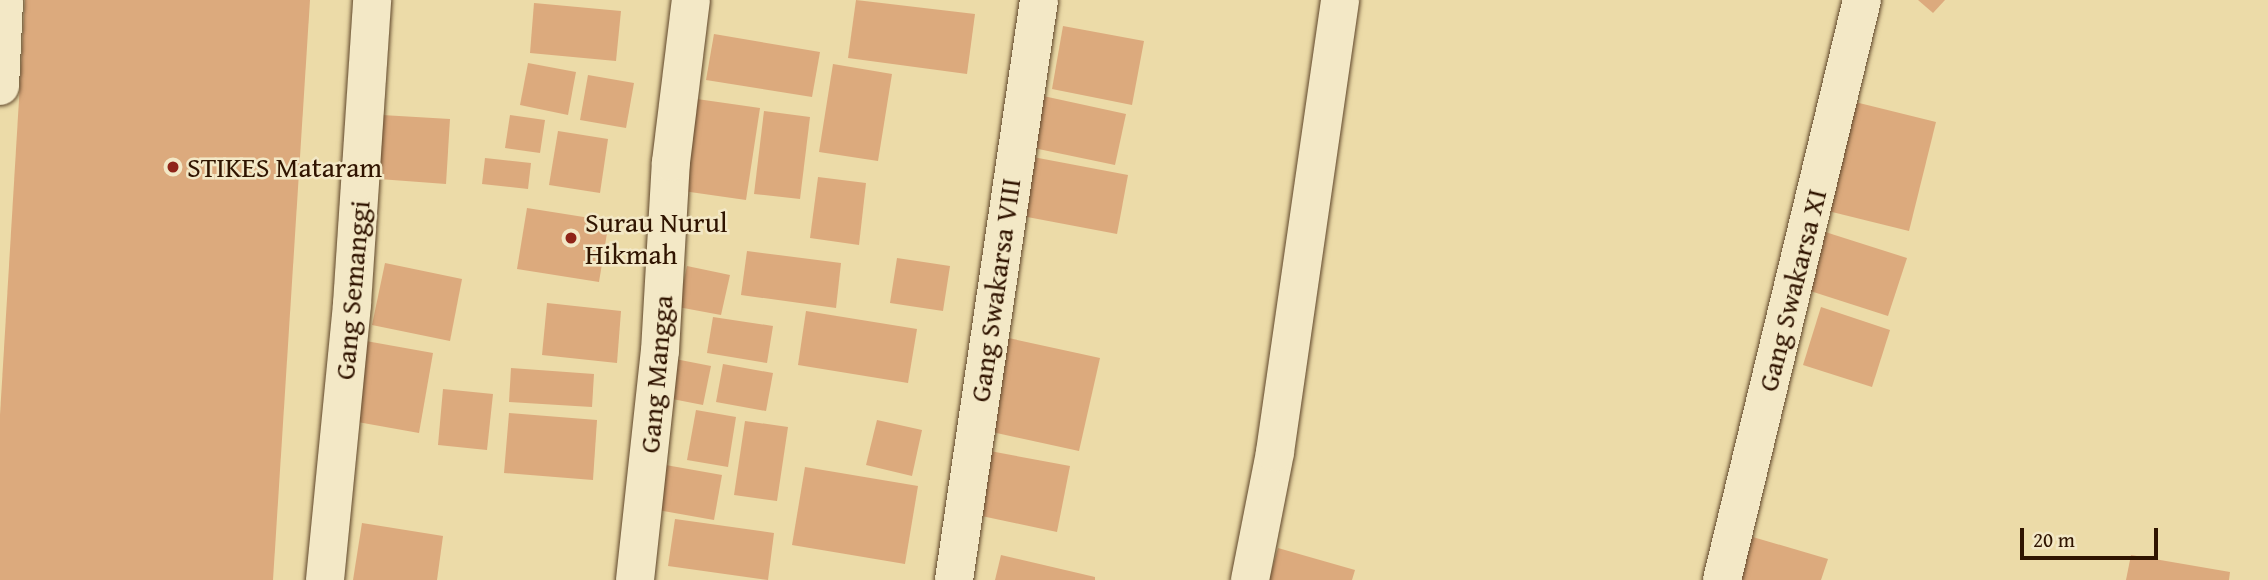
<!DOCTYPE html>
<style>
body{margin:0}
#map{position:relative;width:2268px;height:580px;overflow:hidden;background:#ecdba8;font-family:"Gentium Book Plus",serif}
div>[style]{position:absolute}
.building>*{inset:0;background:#dcaa7d}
.roads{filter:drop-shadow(0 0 2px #5f462a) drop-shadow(0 0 2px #5f462a)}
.minor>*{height:38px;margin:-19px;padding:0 19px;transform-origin:19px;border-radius:19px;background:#f3e8c6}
.dots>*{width:19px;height:19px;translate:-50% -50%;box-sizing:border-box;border:4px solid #f3e8c6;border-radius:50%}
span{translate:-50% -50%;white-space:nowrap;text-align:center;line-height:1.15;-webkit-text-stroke:5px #f3e8c6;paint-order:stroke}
.poi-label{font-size:28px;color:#301400}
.left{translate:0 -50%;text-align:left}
.street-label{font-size:28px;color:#301400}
.scale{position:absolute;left:2020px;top:528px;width:138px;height:32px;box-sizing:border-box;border:4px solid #301400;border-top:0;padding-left:9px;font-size:21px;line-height:24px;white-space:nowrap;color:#301400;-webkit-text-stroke:5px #f3e8c6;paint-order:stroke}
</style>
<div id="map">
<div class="building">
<div style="clip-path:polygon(25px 0,310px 0,273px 580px,0 580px,0 415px)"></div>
<div style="clip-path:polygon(856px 0,975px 14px,967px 74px,848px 58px)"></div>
<div style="clip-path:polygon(1918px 0,1945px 0,1933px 13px)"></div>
<div style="clip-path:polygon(534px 3px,621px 11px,616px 61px,530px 53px)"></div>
<div style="clip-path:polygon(1063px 26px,1144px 41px,1132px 105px,1052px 89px)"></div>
<div style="clip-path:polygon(714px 34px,820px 52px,812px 97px,706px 80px)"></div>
<div style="clip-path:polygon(528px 63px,576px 72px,568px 115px,520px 105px)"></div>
<div style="clip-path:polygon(833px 64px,892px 74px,878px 161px,819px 152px)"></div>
<div style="clip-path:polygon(588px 75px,634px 83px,626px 128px,580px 120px)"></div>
<div style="clip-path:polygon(1034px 94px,1126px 114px,1115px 165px,1024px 146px)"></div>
<div style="clip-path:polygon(690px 98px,760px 108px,746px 200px,676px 190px)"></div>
<div style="clip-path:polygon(1847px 100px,1936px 122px,1909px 231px,1820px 209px)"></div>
<div style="clip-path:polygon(764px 111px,810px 117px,800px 199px,754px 194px)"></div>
<div style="clip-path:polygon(382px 115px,450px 119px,446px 184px,379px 179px)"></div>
<div style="clip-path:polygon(510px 115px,545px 120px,540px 153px,505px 148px)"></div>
<div style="clip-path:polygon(558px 131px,608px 139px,600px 193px,549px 185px)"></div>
<div style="clip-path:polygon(1033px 157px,1128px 175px,1117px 234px,1022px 216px)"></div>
<div style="clip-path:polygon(485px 158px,531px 163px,528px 189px,482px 184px)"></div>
<div style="clip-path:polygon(818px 177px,866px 183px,859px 245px,810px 238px)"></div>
<div style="clip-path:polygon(527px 208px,609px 221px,599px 282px,517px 269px)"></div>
<div style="clip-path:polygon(1819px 230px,1907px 258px,1888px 316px,1801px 288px)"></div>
<div style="clip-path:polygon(747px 251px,841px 263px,836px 308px,741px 295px)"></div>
<div style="clip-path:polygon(897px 258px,950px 266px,943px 311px,890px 303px)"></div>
<div style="clip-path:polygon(385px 263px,462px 279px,450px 341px,372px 325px)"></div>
<div style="clip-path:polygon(687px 266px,730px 275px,721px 315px,678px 307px)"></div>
<div style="clip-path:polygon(547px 303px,621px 311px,617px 363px,542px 355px)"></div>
<div style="clip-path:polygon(1821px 307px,1890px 330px,1872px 387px,1803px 365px)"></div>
<div style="clip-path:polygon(806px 311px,917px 329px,908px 383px,798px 365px)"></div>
<div style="clip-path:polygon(713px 317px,773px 326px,767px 363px,707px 353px)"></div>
<div style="clip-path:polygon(1004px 337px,1100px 358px,1079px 451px,983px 430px)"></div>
<div style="clip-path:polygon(366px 341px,433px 353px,419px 433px,352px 421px)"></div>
<div style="clip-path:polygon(670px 358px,711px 366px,703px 405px,662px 397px)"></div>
<div style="clip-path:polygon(723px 364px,773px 373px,766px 411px,716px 402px)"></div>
<div style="clip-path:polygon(511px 368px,594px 374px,592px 407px,509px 402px)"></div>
<div style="clip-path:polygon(443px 389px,493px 394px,487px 450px,438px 445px)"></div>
<div style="clip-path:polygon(696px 410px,736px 417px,728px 467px,687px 460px)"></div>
<div style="clip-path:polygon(509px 413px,597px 420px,593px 480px,504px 473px)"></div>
<div style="clip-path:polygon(877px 420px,922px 430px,912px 476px,866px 465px)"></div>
<div style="clip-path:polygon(745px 421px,788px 427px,777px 501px,734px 495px)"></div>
<div style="clip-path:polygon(990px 451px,1070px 466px,1057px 532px,977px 515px)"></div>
<div style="clip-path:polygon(660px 464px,722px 475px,714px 520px,652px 509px)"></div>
<div style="clip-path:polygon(805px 467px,918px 486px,905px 564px,792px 545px)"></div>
<div style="clip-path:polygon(675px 519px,774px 533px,768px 580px,668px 566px)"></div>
<div style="clip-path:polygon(362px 523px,443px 536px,437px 580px,353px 580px)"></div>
<div style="clip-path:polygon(1746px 535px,1828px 559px,1821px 580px,1732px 580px)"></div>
<div style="clip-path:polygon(1278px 548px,1355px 570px,1352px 580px,1269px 580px)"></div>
<div style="clip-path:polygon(1001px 555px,1095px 577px,1095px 580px,995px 580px)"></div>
<div style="clip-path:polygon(2131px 555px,2230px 572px,2229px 580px,2126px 580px)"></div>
</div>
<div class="roads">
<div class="minor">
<div style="left:0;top:86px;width:86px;rotate:-87.3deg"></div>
<div style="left:325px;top:580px;width:277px;rotate:-84.4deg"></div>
<div style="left:352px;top:304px;width:305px;rotate:-86.2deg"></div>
<div style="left:635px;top:580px;width:230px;rotate:-83.8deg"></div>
<div style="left:660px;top:351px;width:189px;rotate:-86.7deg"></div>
<div style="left:671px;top:162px;width:163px;rotate:-83deg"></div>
<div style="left:954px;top:580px;width:586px;rotate:-81.66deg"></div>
<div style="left:1250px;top:580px;width:130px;rotate:-78.9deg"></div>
<div style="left:1275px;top:452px;width:457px;rotate:-81.8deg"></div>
<div style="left:1722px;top:580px;width:597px;rotate:-76.43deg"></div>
</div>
</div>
<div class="dots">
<div style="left:173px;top:167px;background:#8f2418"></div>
<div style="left:571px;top:238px;background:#8f2418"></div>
</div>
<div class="poi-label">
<span class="left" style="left:187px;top:167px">STIKES Mataram</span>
<span class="left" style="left:585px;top:238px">Surau Nurul<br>Hikmah</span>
</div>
<div class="street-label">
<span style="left:352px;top:290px;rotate:-85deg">Gang Semanggi</span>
<span style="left:995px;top:290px;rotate:-82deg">Gang Swakarsa VIII</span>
<span style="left:1792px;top:290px;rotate:-76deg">Gang Swakarsa XI</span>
<span style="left:656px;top:374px;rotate:-85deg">Gang Mangga</span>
</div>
<div class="scale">20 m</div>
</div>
